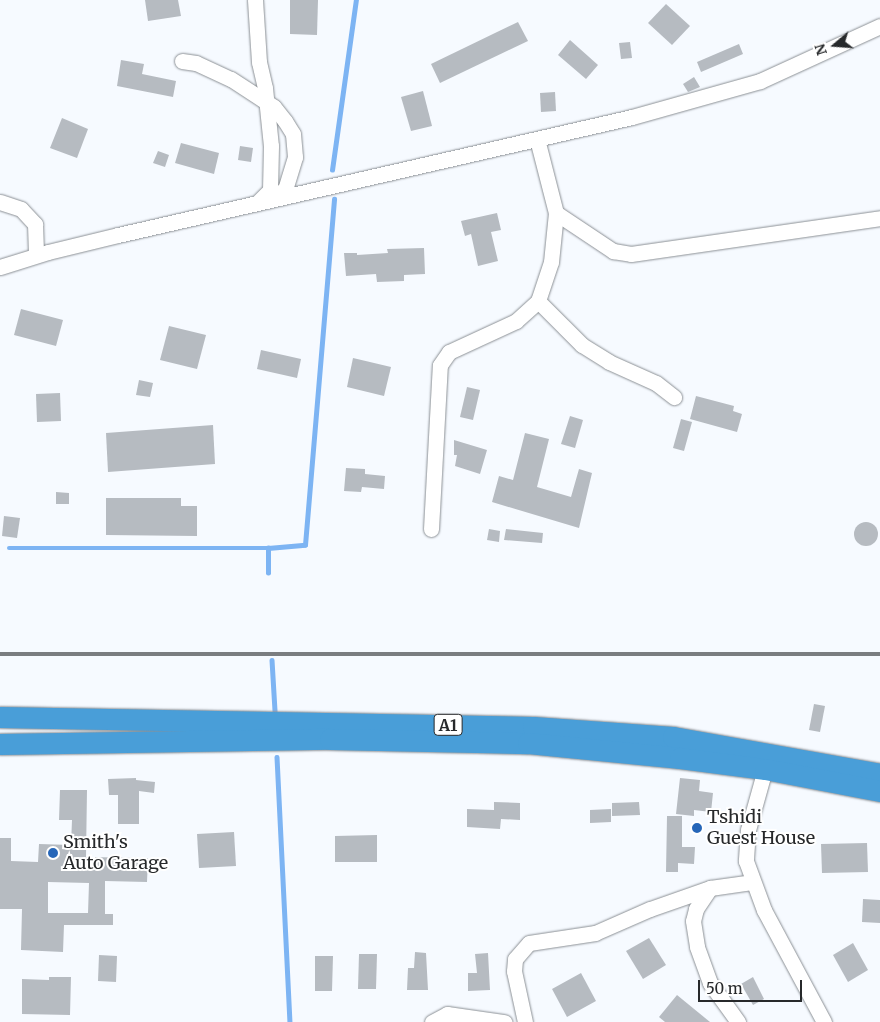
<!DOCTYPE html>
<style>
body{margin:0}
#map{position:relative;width:880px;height:1022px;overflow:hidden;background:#f6faff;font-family:Merriweather,serif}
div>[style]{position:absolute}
.stream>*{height:4.5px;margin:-2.25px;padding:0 2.25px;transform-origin:2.25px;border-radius:2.25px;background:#7db4f3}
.building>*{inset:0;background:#b6bbc1}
.round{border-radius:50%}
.roads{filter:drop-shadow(0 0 1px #8b9095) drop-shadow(0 0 1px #8b9095)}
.minor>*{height:15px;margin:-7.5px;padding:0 7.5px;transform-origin:7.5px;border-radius:7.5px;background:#fff}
.highway>*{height:21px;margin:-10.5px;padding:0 10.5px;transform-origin:10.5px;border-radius:10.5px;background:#499ed8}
.rail>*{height:4px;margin:-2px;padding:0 2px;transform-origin:2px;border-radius:2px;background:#7a7d80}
.dots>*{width:14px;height:14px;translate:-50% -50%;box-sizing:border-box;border:2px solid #fff;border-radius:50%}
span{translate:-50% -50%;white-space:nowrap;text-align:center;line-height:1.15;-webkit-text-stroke:4px #fff;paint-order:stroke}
.shield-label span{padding:1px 4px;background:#fff;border:1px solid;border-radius:4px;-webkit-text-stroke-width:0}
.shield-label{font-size:16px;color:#27292b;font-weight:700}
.poi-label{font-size:18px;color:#27292b}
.left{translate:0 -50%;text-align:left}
.north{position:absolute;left:810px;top:20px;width:50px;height:50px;-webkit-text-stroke:4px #fff;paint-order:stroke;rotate:252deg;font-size:14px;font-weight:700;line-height:20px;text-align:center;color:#27292b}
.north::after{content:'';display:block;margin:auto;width:18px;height:22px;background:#27292b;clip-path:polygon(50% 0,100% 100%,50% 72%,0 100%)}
.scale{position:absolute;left:698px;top:980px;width:104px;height:22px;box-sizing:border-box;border:2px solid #27292b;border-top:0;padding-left:6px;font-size:15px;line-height:18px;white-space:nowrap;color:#27292b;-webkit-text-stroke:4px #fff;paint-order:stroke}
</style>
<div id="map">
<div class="stream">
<div style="left:332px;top:170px;width:172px;rotate:-82deg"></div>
<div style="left:9px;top:548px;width:259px"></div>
<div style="left:268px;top:548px;width:37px;rotate:-5deg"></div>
<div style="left:305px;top:545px;width:347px;rotate:-85.2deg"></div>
<div style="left:268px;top:573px;width:25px;rotate:-90deg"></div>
<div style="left:272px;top:660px;width:51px;rotate:86.6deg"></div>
<div style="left:277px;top:757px;width:265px;rotate:87.2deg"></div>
</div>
<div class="building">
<div style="clip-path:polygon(145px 0,178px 0,181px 16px,148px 21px)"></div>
<div style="clip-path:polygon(290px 0,318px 0,317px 35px,290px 34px)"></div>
<div style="clip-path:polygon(666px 4px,690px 26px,672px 45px,648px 23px)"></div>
<div style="clip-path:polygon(518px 22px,528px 41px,440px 83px,431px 64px)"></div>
<div style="clip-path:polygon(570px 40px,598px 65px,586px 79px,558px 55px)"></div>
<div style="clip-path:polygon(630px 42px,632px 58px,621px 59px,619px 43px)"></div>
<div style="clip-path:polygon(739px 44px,743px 54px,701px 72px,697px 62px)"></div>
<div style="clip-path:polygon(121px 60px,144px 64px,142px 74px,176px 81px,173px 97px,117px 86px)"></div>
<div style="clip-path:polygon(694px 77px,700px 87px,688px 92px,683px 84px)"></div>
<div style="clip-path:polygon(423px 91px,432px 126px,411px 131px,401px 97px)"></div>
<div style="clip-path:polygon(555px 92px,556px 111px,541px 112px,540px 93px)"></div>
<div style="clip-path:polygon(62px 118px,88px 129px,77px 158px,50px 148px)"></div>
<div style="clip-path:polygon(181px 143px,219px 153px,214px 174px,175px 163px)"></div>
<div style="clip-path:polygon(240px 146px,253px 148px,251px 162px,238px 160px)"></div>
<div style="clip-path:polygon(158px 151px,169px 155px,165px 167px,153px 163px)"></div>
<div style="clip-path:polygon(497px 213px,501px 230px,491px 232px,498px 261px,478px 266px,471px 234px,465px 236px,461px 221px)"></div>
<div style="clip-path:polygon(424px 248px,425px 274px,404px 275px,404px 281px,377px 282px,376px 274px,346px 276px,344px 253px,357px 253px,357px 255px,388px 253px,387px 249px)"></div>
<div style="clip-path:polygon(21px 309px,63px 320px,56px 346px,14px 335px)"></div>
<div style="clip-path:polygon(169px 326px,206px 335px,197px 369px,160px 360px)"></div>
<div style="clip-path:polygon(261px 350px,301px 359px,297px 378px,257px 369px)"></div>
<div style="clip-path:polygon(353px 358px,391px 367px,384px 396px,347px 387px)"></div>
<div style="clip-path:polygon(139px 380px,153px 383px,150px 397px,136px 395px)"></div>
<div style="clip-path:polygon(467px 387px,480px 390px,473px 420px,460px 417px)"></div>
<div style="clip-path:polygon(60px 393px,61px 421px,37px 422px,36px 394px)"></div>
<div style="clip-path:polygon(696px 396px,734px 406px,733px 411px,742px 414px,737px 432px,690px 419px)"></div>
<div style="clip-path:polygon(570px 416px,583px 420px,575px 448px,561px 444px)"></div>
<div style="clip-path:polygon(681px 419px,692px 422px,684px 451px,673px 448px)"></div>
<div style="clip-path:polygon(213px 425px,215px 464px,108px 472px,106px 433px)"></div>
<div style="clip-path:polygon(525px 433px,549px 439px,537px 487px,571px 497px,579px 469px,592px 473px,579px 528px,492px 502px,499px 476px,513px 480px)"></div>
<div style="clip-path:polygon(454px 440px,487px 450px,480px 474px,455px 466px,457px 455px,454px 455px)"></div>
<div style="clip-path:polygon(346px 468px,365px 469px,365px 474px,385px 476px,384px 489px,362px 487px,361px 492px,344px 491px)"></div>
<div style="clip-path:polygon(56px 492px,69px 493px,69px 504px,56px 504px)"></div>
<div style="clip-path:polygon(106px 498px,181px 498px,181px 506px,197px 506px,197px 536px,106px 535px)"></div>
<div style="clip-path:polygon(4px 516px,20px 518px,17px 538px,2px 536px)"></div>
<div class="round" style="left:854px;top:522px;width:24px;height:24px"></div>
<div style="clip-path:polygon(489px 529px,500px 531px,499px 542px,487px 540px)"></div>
<div style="clip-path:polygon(506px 529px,543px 533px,542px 543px,504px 540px)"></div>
<div style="clip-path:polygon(814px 704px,825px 706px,820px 732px,809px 730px)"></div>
<div style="clip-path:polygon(136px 778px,136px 780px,155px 782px,154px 793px,139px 791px,139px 824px,118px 824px,118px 795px,109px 795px,108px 779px)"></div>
<div style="clip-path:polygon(680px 778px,700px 780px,699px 791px,713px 793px,711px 812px,694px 810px,694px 816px,676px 814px)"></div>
<div style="clip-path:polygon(evenodd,60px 790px,87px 790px,86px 857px,148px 858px,147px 882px,105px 881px,105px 914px,113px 914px,113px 925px,64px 925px,63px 952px,21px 950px,22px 909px,0 909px,0 838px,11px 838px,11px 861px,38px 862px,39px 844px,71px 845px,72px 820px,59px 820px,60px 790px,48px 882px,89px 883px,88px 913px,48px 913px,48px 882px)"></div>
<div style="clip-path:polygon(494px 802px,520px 803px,520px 820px,501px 819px,500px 829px,467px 827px,467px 809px,494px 810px)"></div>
<div style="clip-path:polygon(639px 802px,640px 815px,612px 816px,612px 803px)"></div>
<div style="clip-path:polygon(611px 809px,611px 822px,590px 823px,590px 810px)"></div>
<div style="clip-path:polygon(667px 816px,682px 816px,682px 847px,695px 847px,694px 864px,678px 863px,678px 872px,666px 872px)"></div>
<div style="clip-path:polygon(234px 832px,236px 866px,199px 868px,197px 834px)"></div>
<div style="clip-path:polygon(377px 835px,377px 862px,335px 862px,335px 836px)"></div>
<div style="clip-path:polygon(867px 843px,868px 872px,822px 873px,821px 844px)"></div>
<div style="clip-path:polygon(863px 899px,880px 900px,880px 923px,862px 922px)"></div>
<div style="clip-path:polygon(649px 938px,666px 965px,643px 979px,626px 951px)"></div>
<div style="clip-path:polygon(853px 943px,868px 970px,848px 982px,833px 955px)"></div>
<div style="clip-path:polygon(415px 952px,426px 953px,428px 990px,407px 990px,408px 968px,414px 968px)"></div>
<div style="clip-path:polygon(488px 953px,490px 990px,468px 991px,468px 973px,477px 973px,475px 954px)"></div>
<div style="clip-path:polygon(359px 954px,377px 954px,376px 989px,358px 989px)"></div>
<div style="clip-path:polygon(99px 955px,117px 956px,116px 982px,98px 981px)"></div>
<div style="clip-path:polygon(315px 956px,333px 956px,332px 991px,315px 991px)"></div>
<div style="clip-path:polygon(581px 973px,596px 1001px,567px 1017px,552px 989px)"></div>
<div style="clip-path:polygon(49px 977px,71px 977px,70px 1015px,22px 1014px,22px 979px,49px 980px)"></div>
<div style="clip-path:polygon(753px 977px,764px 999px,753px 1005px,741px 984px)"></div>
<div style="clip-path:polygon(677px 995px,710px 1022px,665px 1022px,659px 1017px)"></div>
</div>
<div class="roads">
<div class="minor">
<div style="left:255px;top:0;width:62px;rotate:86.3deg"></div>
<div style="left:259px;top:62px;width:27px;rotate:77deg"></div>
<div style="left:265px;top:88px;width:58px;rotate:84.1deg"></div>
<div style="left:271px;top:146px;width:44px;rotate:91.3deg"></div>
<div style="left:270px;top:190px;width:17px;rotate:135deg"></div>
<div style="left:182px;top:61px;width:14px;rotate:8deg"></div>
<div style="left:196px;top:63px;width:38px;rotate:25deg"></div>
<div style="left:231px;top:79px;width:51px;rotate:33.1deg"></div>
<div style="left:274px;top:107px;width:18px;rotate:52deg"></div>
<div style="left:285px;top:121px;width:15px;rotate:58deg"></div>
<div style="left:293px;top:134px;width:23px;rotate:85deg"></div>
<div style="left:295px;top:157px;width:34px;rotate:107deg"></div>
<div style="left:285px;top:189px;width:15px;rotate:143deg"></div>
<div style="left:0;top:202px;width:22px;rotate:18deg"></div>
<div style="left:21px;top:209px;width:21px;rotate:47deg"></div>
<div style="left:35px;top:224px;width:31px;rotate:88deg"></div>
<div style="left:556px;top:213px;width:69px;rotate:33.7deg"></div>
<div style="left:613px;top:251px;width:18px;rotate:9deg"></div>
<div style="left:631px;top:254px;width:252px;rotate:-8.2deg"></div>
<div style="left:0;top:267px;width:50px;rotate:-17.4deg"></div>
<div style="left:48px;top:252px;width:72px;rotate:-13.7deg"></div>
<div style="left:118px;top:235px;width:527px;rotate:-12.93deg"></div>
<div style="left:632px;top:117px;width:133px;rotate:-15.7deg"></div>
<div style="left:760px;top:81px;width:132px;rotate:-24.6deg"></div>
<div style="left:538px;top:301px;width:62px;rotate:45deg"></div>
<div style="left:582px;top:345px;width:32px;rotate:32deg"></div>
<div style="left:609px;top:362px;width:51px;rotate:24.1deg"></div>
<div style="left:656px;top:383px;width:23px;rotate:38deg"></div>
<div style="left:431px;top:529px;width:164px;rotate:-86.9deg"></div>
<div style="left:440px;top:365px;width:16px;rotate:-55deg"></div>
<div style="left:449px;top:352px;width:74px;rotate:-24.8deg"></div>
<div style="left:516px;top:321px;width:30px;rotate:-42deg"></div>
<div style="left:538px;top:301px;width:41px;rotate:-71.6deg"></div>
<div style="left:551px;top:262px;width:49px;rotate:-84.2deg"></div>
<div style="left:556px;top:213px;width:76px;rotate:-104.4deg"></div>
<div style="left:765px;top:769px;width:63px;rotate:105.6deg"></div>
<div style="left:748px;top:830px;width:31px;rotate:94deg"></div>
<div style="left:746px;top:861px;width:52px;rotate:69.8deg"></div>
<div style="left:764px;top:910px;width:127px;rotate:61.8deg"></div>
<div style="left:710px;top:888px;width:25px;rotate:124deg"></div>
<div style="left:696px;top:909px;width:12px;rotate:104deg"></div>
<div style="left:693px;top:921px;width:26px;rotate:81deg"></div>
<div style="left:697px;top:947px;width:38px;rotate:70deg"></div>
<div style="left:710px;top:983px;width:48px;rotate:54.3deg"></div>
<div style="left:432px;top:1022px;width:17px;rotate:-28deg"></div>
<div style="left:447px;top:1014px;width:58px;rotate:8deg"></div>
<div style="left:525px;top:1022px;width:52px;rotate:-102.2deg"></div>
<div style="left:514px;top:971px;width:12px;rotate:-85deg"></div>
<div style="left:515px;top:959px;width:21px;rotate:-49deg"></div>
<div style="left:529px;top:943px;width:67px;rotate:-8.6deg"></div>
<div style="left:595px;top:933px;width:60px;rotate:-23.6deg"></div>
<div style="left:650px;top:909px;width:64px;rotate:-19.3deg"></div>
<div style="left:710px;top:888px;width:42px;rotate:-8.1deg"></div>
</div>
<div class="highway">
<div style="left:0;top:717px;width:533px;rotate:1.07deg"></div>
<div style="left:533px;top:727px;width:140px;rotate:4.1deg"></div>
<div style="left:673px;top:737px;width:210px;rotate:10.1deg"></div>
<div style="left:0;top:744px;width:330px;rotate:-0.9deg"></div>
<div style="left:330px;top:739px;width:198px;rotate:1.2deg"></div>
<div style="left:528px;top:743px;width:153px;rotate:5.6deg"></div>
<div style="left:680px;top:758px;width:86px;rotate:7.4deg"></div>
<div style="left:765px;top:769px;width:117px;rotate:10.8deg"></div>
</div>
</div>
<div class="rail">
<div style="left:0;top:654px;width:880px"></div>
</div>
<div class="dots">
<div style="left:697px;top:828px;background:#2666b8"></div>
<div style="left:53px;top:853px;background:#2666b8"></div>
</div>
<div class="shield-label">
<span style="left:448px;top:725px">A1</span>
</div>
<div class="poi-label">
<span class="left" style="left:707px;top:828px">Tshidi<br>Guest House</span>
<span class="left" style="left:63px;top:853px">Smith's<br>Auto Garage</span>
</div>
<div class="north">N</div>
<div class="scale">50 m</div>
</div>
